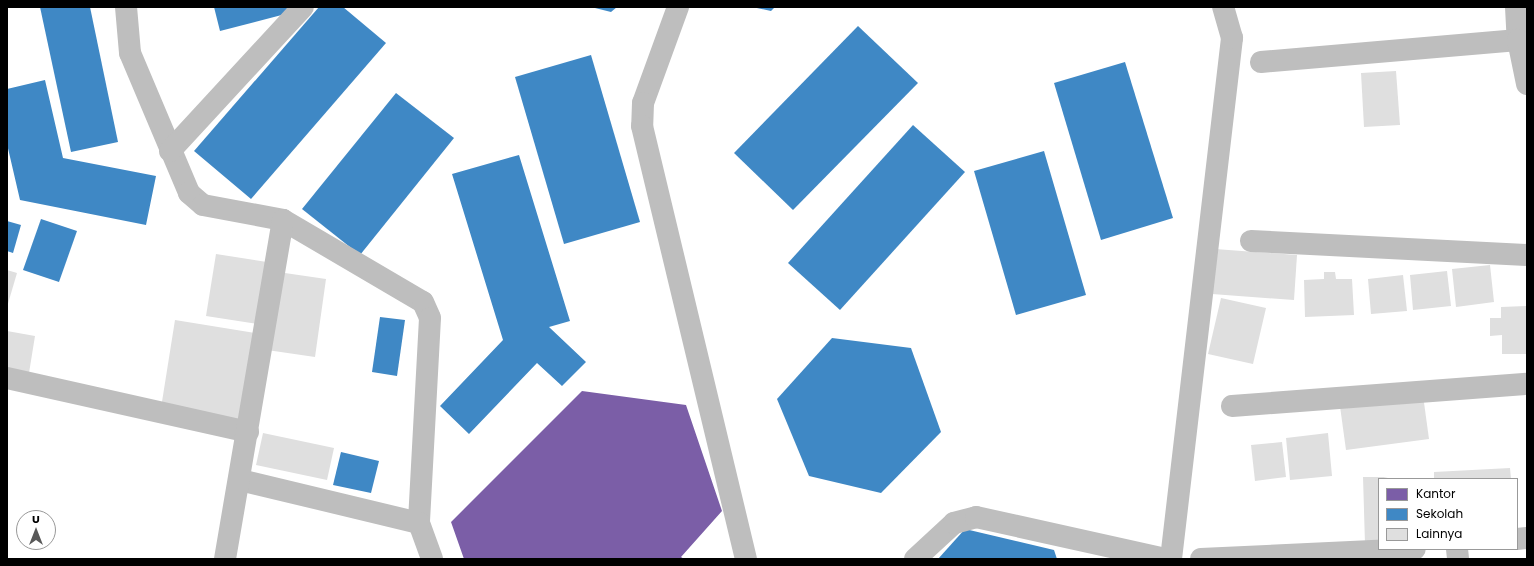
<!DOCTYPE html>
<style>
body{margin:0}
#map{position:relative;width:1534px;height:566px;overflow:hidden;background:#fff;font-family:Poppins,sans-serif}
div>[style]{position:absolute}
.offices>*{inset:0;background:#7b5ea7}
.schools>*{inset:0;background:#3f88c5}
.building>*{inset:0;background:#dfdfdf}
.minor>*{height:22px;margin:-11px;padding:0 11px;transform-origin:11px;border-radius:11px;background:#bebebe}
span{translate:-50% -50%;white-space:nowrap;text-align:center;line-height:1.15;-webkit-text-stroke:4px #fff;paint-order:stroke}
.frame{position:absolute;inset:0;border:8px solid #000;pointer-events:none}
.legend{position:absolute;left:1378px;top:478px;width:140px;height:72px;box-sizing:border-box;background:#fff;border:1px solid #999;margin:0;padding:5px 7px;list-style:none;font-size:12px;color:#000}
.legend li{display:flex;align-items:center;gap:8px;height:20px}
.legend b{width:20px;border:1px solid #999}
.north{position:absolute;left:16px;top:510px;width:40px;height:40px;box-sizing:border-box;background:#fff;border:1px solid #999;border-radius:50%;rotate:0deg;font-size:11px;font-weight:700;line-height:16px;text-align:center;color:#000}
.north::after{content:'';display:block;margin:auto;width:14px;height:18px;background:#595959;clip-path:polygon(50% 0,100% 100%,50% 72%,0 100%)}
</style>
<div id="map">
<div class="offices">
<div style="clip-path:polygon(582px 391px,686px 405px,722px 511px,681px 557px,684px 559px,464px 559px,451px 522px)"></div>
</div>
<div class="schools">
<div style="clip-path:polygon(40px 7px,90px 7px,118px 142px,71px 152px)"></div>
<div style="clip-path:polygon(214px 7px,291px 7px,293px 12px,220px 31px)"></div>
<div style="clip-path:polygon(319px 7px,343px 7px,386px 43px,251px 199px,194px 151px)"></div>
<div style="clip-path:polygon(591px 7px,617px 7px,611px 12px)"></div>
<div style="clip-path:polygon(752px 7px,775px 7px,771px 11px)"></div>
<div style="clip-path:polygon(858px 26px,918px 83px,793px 210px,734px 153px)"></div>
<div style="clip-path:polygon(591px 55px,640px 222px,564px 244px,515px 77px)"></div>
<div style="clip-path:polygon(1125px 62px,1173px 218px,1101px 240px,1054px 83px)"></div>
<div style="clip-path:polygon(45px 80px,63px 158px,156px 176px,146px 225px,20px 200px,7px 144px,7px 89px)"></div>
<div style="clip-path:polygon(396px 93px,454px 138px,360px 255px,302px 209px)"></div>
<div style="clip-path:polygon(913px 125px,965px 172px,840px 310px,788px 263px)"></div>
<div style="clip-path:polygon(1044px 151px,1086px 295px,1016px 315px,974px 171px)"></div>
<div style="clip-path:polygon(519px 155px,570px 321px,549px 327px,586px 362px,562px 386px,537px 363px,469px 434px,440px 406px,503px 340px,452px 174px)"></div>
<div style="clip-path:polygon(41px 219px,77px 231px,59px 282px,23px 270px)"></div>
<div style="clip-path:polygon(7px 221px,21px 225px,13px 253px,7px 251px)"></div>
<div style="clip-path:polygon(380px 317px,405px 320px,397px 376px,372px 372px)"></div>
<div style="clip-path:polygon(832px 338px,911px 348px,941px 432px,881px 493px,809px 476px,777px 399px)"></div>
<div style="clip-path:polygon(341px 452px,379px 461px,371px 493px,333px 485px)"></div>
<div style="clip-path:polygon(965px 529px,1054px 550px,1057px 559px,938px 559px)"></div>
</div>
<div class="building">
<div style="clip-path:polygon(1396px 71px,1400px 125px,1364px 127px,1361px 73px)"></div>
<div style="clip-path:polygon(1215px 249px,1297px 255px,1294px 300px,1212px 294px)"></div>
<div style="clip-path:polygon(216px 254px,267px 262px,257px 324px,206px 316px)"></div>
<div style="clip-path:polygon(1490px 265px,1494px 302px,1456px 307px,1452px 269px)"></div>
<div style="clip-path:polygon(7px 270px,17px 273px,7px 307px)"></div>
<div style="clip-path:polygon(1447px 271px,1451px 306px,1413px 310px,1410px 275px)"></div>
<div style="clip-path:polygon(278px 272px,326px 279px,315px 357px,267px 350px)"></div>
<div style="clip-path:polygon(1324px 272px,1335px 272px,1336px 279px,1352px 279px,1354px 315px,1305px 317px,1304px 280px,1324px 279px)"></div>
<div style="clip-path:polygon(1403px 275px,1407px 311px,1371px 314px,1368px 279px)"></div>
<div style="clip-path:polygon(1221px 298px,1266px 308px,1253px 364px,1208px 354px)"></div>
<div style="clip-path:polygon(1527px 306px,1527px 354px,1502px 354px,1502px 335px,1490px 336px,1490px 318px,1501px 318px,1501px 307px)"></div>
<div style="clip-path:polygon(175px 320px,255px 333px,241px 421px,161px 408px)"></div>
<div style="clip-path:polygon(7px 331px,35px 336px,29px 373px,7px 370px)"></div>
<div style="clip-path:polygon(1422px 388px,1429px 439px,1346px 450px,1339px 399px)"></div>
<div style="clip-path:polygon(263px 433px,334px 448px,327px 480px,256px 465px)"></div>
<div style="clip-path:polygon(1328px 433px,1332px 476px,1290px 480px,1286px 438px)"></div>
<div style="clip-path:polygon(1282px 442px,1286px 477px,1255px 481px,1251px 445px)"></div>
<div style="clip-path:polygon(1510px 468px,1511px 479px,1434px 479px,1434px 472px)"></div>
<div style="clip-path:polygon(1363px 477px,1388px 477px,1379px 479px,1379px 544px,1365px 544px)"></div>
</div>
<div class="minor">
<div style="left:126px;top:7px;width:46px;rotate:85deg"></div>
<div style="left:130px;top:53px;width:152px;rotate:67.1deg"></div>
<div style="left:189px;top:193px;width:18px;rotate:41deg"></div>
<div style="left:203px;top:205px;width:81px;rotate:10.6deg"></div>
<div style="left:283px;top:220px;width:162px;rotate:30.4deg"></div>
<div style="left:423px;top:302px;width:17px;rotate:66deg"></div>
<div style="left:430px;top:318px;width:205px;rotate:93.1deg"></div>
<div style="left:419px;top:523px;width:38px;rotate:70deg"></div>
<div style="left:678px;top:7px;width:102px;rotate:110deg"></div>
<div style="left:643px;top:103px;width:23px;rotate:92deg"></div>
<div style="left:642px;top:126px;width:445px;rotate:76.5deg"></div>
<div style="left:1516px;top:7px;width:33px;rotate:87deg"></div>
<div style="left:1518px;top:40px;width:9px;rotate:-13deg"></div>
<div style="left:1261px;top:62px;width:258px;rotate:-4.9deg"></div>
<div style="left:1518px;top:40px;width:45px;rotate:78.4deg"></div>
<div style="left:170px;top:151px;width:196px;rotate:-47.3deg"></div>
<div style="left:1251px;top:241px;width:276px;rotate:2.9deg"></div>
<div style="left:7px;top:378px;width:247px;rotate:12.6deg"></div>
<div style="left:1232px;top:406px;width:296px;rotate:-4.3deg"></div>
<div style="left:240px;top:480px;width:184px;rotate:13.5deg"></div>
<div style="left:1517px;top:539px;width:10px;rotate:-6deg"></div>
<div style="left:1457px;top:549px;width:10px;rotate:84deg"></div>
<div style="left:225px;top:559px;width:344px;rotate:-80.3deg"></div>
<div style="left:915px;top:559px;width:53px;rotate:-42.7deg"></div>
<div style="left:954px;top:523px;width:23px;rotate:-15deg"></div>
<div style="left:976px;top:517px;width:194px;rotate:12.5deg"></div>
<div style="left:1171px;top:559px;width:525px;rotate:-83.32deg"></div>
<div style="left:1232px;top:38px;width:32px;rotate:-106deg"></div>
<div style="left:1201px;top:559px;width:214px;rotate:-2.7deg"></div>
</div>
<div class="frame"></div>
<ul class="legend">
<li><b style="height:11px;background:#7b5ea7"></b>Kantor</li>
<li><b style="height:11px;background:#3f88c5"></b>Sekolah</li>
<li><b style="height:11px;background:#dfdfdf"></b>Lainnya</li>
</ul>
<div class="north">U</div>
</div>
